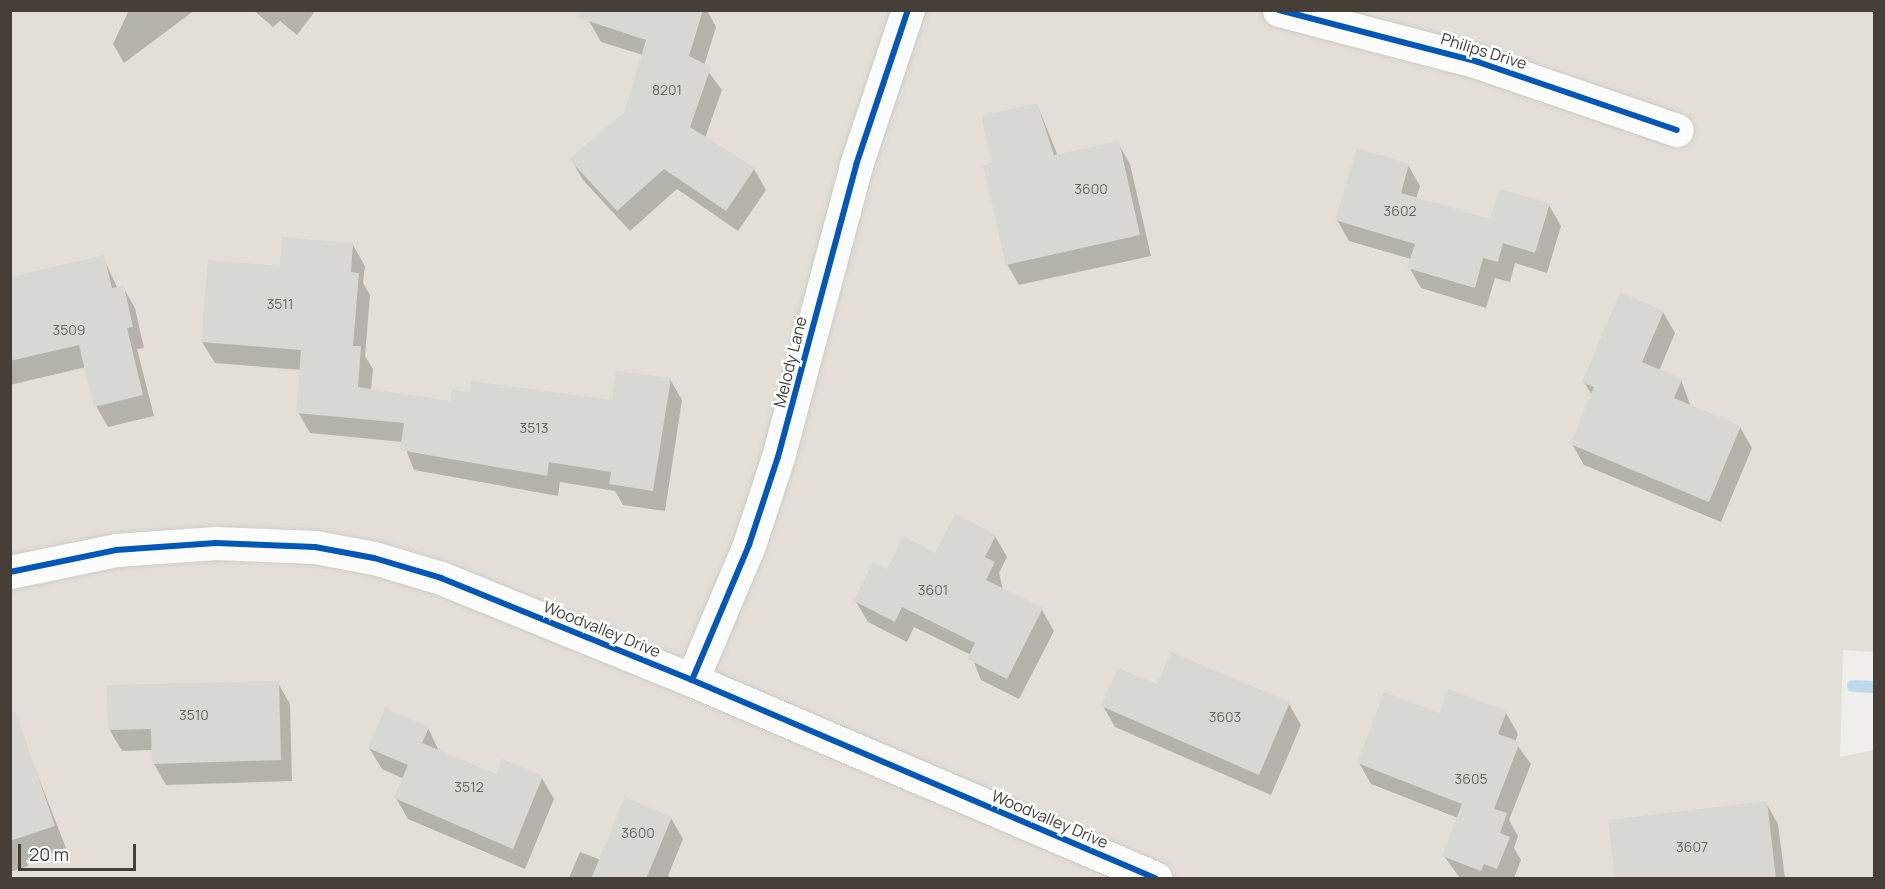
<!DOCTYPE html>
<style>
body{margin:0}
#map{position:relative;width:1885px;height:889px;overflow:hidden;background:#efeeea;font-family:Manrope,sans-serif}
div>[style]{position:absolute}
.residential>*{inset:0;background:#e3dfd8}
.shadow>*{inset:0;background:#0003}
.stream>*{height:12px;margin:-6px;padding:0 6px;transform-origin:6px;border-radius:6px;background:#bddaea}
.building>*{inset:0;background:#d9d7d3}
.roads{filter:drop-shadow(0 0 2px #cdccc8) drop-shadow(0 0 2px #cdccc8)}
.street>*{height:33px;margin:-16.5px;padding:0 16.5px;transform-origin:16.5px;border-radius:16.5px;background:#fdfcfc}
.cycleway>*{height:6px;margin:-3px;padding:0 3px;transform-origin:3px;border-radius:3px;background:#0057b8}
span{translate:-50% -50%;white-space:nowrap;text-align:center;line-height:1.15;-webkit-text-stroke:5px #fff;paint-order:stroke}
.number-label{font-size:14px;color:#6b665f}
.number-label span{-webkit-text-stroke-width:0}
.street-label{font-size:16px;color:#453f37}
.frame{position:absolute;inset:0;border:12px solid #453f37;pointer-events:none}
.scale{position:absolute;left:18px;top:844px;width:118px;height:27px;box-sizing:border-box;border:3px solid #453f37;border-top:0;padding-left:8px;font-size:18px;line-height:21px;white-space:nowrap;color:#453f37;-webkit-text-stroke:4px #fff;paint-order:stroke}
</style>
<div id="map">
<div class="residential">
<div style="clip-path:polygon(10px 11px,1874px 11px,1874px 652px,1843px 650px,1840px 757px,1874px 750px,1874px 878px,11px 878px)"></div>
</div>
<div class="shadow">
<div style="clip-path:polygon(129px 10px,195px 10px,124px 63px,113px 44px)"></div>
<div style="clip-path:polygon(253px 10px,316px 10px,297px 35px,280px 21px,273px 27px)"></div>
<div style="clip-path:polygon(592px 10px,707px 10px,716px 27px,704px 66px,722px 90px,705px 138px,754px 169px,766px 190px,738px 231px,677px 189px,630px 231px,583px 180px,571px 159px,625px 114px,643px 55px,601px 42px,589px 21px)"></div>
<div style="clip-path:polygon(1037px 104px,1058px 156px,1118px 143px,1130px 164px,1151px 256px,1019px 285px,1007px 264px,994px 164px)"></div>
<div style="clip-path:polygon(1408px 165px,1420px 186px,1416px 199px,1491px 221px,1549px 205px,1561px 226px,1547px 273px,1515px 263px,1510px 282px,1495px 278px,1486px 308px,1421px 288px,1409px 267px,1411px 259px,1349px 241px,1337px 220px)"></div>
<div style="clip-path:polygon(353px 245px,365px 266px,363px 283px,370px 295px,365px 356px,373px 369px,371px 390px,452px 402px,613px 402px,670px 379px,682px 400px,665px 511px,623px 505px,615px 491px,560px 482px,558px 496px,414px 470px,403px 442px,310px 433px,298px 412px,301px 370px,215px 363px,202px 342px,281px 268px)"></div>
<div style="clip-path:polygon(103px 257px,118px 289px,123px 287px,135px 308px,144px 348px,137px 349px,154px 416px,108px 427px,96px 406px,86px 367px,10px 385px,10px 278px)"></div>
<div style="clip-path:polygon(1663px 312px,1675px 333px,1659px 371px,1681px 380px,1691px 407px,1740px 427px,1752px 448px,1721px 522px,1584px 465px,1572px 444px,1592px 395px,1584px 382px)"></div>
<div style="clip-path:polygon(995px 536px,1007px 557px,999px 573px,1003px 590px,1042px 610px,1054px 631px,1019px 699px,981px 680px,971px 655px,914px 627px,907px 642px,868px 622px,855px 600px,887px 571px)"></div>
<div style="clip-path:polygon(278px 683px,290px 704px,292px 781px,166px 785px,154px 764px,153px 750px,122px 751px,109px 729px)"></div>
<div style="clip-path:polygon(1158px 686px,1289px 704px,1301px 725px,1271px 795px,1115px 727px,1103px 706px)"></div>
<div style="clip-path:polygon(1506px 713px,1518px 734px,1515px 742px,1531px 764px,1509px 820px,1518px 836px,1514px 848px,1521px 860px,1514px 878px,1460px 878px,1444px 856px,1458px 818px,1371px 784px,1359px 763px,1440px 715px)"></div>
<div style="clip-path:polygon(428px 728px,439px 751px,497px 776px,542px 778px,554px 799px,525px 869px,408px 819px,396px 798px,404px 779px,382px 769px,369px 748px)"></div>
<div style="clip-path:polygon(22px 735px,66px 848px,26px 860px,28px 866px,10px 872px,10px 739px)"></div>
<div style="clip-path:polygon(1766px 803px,1778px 824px,1785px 878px,1616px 878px)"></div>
<div style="clip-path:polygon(671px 818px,683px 839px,668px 876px,673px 878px,569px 878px,580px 852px,601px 860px)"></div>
</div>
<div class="stream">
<div style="left:1853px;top:686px;width:21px;rotate:3deg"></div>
</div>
<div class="building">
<div style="clip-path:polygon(578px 10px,703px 10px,689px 56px,711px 67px,690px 127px,755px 168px,726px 211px,664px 169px,617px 211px,569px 159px,624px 113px,646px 40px,576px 17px)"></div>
<div style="clip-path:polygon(1037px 103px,1054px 155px,1119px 141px,1140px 235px,1006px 265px,983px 165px,992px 163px,982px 122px,984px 115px)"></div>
<div style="clip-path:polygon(1357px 148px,1409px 164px,1401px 193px,1490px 219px,1499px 189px,1550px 203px,1535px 253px,1503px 243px,1498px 262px,1483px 258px,1475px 288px,1407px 268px,1415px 244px,1335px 220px)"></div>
<div style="clip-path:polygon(282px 237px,353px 243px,351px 272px,359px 273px,353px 346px,361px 346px,358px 387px,451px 401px,452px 389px,470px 392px,471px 381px,612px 400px,616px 371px,671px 378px,653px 491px,609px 484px,611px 472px,549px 462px,547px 476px,400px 450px,404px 423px,296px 413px,301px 350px,201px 342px,208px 260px,280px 266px)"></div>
<div style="clip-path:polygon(104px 255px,112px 288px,124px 286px,133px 327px,127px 328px,143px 395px,94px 407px,79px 345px,10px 361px,10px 277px)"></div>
<div style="clip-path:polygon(1620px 292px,1664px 311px,1642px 362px,1682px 379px,1674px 398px,1741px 426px,1709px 502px,1570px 444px,1594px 387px,1582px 382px)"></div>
<div style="clip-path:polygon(955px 514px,996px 535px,985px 557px,995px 562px,986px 580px,1043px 608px,1007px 679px,967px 659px,975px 643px,902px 607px,895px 622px,854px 601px,873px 562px,887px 569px,903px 536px,935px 553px)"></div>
<div style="clip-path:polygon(1171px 652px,1290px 702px,1259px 775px,1101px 706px,1118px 668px,1157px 684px)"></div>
<div style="clip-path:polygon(279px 681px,281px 760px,152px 764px,151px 729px,108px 730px,107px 685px)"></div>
<div style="clip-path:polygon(1448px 689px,1507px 711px,1498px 734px,1520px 742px,1494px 809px,1507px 813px,1500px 833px,1510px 837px,1497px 869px,1484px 864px,1481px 871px,1442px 856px,1462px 804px,1357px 763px,1384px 692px,1439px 713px)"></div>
<div style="clip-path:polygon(385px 708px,429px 727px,422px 743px,496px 774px,502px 759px,543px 776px,513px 849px,394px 798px,408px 765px,368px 748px)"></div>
<div style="clip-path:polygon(16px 712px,55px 826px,10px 841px,10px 713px)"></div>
<div style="clip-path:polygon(625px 797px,672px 817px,646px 879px,591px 879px)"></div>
<div style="clip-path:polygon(1767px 801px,1776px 879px,1615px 879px,1608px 820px)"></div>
</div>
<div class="roads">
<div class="street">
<div style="left:1279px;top:10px;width:206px;rotate:14.6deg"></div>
<div style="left:1478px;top:62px;width:210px;rotate:18.9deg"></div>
<div style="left:10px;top:572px;width:108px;rotate:-11.7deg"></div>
<div style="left:116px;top:550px;width:100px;rotate:-4deg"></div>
<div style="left:216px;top:543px;width:99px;rotate:2.3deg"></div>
<div style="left:315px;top:547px;width:60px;rotate:10.6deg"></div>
<div style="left:374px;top:558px;width:70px;rotate:16.6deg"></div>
<div style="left:441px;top:578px;width:271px;rotate:22.1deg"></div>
<div style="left:692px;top:680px;width:504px;rotate:23.15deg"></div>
<div style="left:692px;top:680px;width:147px;rotate:-67.1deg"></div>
<div style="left:749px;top:545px;width:93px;rotate:-71.8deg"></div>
<div style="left:778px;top:457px;width:302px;rotate:-75deg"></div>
<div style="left:856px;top:165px;width:163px;rotate:-71.5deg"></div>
</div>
</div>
<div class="cycleway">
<div style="left:1279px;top:10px;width:206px;rotate:14.6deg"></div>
<div style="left:1478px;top:62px;width:210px;rotate:18.9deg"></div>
<div style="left:10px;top:572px;width:108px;rotate:-11.7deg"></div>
<div style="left:116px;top:550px;width:100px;rotate:-4deg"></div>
<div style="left:216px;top:543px;width:99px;rotate:2.3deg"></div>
<div style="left:315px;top:547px;width:60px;rotate:10.6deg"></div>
<div style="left:374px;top:558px;width:70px;rotate:16.6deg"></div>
<div style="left:441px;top:578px;width:271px;rotate:22.1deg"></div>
<div style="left:692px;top:680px;width:504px;rotate:23.15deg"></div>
<div style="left:692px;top:680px;width:147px;rotate:-67.1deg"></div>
<div style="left:749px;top:545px;width:93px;rotate:-71.8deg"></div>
<div style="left:778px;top:457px;width:302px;rotate:-75deg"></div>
<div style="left:856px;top:165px;width:163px;rotate:-71.5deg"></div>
</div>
<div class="number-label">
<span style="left:667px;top:90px">8201</span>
<span style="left:1091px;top:189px">3600</span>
<span style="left:1400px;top:211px">3602</span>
<span style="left:280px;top:304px">3511</span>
<span style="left:69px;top:330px">3509</span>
<span style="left:534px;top:428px">3513</span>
<span style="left:933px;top:590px">3601</span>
<span style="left:194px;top:715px">3510</span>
<span style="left:1225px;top:717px">3603</span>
<span style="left:1471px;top:779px">3605</span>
<span style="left:469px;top:787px">3512</span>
<span style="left:638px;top:833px">3600</span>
<span style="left:1692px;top:847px">3607</span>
</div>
<div class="street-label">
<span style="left:1484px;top:51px;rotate:17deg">Philips Drive</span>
<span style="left:790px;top:362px;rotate:-76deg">Melody Lane</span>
<span style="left:602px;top:629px;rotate:22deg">Woodvalley Drive</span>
<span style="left:1050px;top:819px;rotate:23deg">Woodvalley Drive</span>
</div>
<div class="frame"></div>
<div class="scale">20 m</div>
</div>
